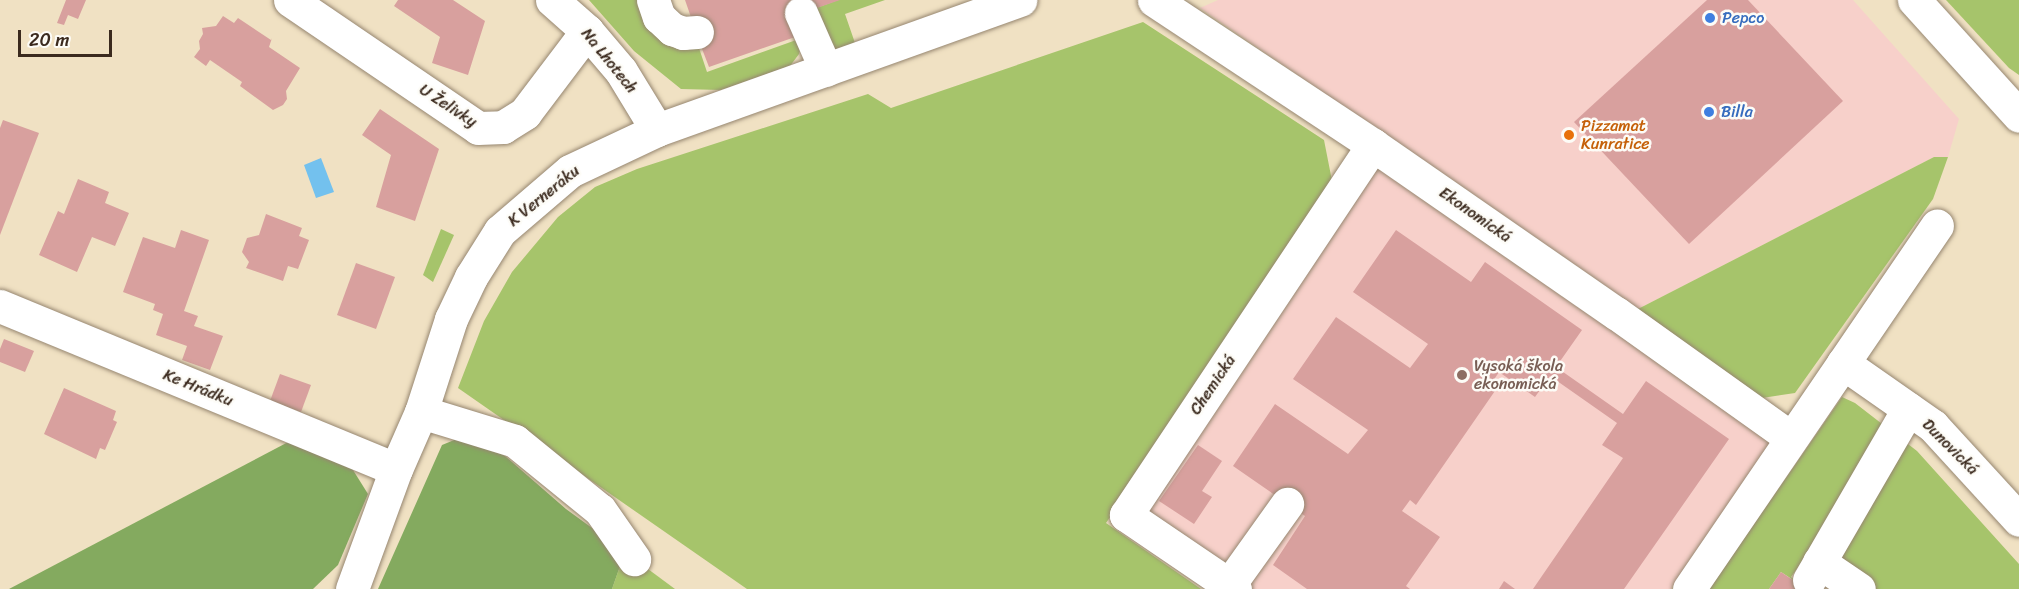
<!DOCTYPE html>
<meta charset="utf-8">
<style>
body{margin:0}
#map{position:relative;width:2019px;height:589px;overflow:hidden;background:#f0e1c3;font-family:Sriracha,sans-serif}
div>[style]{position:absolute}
.built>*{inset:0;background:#f7d0ca}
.green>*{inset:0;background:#a6c46b}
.forest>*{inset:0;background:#84aa5f}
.water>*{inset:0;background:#73c1ee}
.building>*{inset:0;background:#d8a09e}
.roads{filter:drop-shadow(0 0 2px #968670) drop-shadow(0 0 2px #968670)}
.minor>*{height:33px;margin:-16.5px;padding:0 16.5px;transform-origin:16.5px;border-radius:16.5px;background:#fff}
.dots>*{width:16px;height:16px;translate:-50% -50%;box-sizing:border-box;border:3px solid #fdfcf7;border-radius:50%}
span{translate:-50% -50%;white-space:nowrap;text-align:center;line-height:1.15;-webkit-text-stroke:5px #fdfcf7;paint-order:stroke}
.shop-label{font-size:16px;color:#366cbe}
.left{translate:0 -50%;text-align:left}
.street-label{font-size:16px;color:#3b2a1e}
.food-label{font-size:16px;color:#c56008}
.education-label{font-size:16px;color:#785e54}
.scale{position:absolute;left:18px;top:30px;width:94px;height:27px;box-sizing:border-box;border:3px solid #3b2a1e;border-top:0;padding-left:8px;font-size:18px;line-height:21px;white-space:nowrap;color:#3b2a1e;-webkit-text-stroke:4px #fdfcf7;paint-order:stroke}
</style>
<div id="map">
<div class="built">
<div style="clip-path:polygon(1218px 0,1853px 0,1959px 119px,1948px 157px,1934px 157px,1638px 309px,1200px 8px)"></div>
<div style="clip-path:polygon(1377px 158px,1775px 436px,1671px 589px,1253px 589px,1141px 512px)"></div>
</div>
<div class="green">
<div style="clip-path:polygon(589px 0,644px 0,697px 42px,707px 72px,799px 39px,801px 44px,799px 54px,790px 66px,721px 90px,681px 89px,634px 51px)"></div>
<div style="clip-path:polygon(838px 0,885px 0,845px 14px,855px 43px,834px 50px,808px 11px)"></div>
<div style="clip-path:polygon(1946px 0,2019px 0,2019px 75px,2009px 68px)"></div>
<div style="clip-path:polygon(1143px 22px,1324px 140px,1334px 191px,1106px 523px,1201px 589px,747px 589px,458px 388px,484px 321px,512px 272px,558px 217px,595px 187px,637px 169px,868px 94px,891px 108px)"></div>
<div style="clip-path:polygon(1934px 157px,1948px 157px,1933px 199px,1795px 393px,1762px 398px,1638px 309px)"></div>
<div style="clip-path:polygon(441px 229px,454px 235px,433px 282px,423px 275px)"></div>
<div style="clip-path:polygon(1842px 397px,1855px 403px,1917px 451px,2019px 564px,2019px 589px,1839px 589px,1801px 563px,1791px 577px,1807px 589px,1781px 572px,1769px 589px,1709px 589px)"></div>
<div style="clip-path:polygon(625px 552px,675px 589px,612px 589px)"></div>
</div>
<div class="forest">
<div style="clip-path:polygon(464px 436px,505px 456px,566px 509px,625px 552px,612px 589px,378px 589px,442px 445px)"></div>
<div style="clip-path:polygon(292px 440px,348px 462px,368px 494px,338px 565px,313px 589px,9px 589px)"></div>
</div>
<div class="water">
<div style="clip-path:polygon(321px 158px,334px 192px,316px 198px,304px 165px)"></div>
</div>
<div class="building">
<div style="clip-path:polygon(66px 0,86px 0,78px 19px,68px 15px,64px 25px,57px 23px)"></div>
<div style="clip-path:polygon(398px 0,453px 0,485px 21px,468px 75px,432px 63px,440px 37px,394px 6px)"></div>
<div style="clip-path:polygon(685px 0,840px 0,791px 17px,798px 36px,709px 67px,699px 41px,666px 12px,693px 23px)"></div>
<div style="clip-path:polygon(1707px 0,1748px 0,1843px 101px,1689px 244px,1574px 122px)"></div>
<div style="clip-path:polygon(223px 16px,234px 23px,238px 18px,271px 40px,272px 38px,269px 47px,300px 68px,286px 91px,287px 99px,283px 105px,273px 110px,240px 86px,242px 82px,210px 60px,206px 66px,194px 57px,200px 49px,199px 41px,203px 34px,202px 28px,216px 26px)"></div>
<div style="clip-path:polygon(380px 109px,439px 149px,415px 221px,376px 207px,391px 155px,362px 135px)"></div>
<div style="clip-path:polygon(3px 120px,39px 133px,0 235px,0 128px)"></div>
<div style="clip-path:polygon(78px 179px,109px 192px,105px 203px,129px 213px,115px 246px,92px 237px,77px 272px,39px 255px,58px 211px,64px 214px)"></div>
<div style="clip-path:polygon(266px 214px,302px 228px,299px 236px,309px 240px,298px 269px,288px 266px,283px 281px,246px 268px,249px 262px,242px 252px,247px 238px,259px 235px)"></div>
<div style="clip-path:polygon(181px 230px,209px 240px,184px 311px,198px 316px,194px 326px,223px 336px,210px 370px,182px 360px,187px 346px,156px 335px,163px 314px,153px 310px,155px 304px,123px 292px,143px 237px,175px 248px)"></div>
<div style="clip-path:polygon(1396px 230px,1471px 282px,1485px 262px,1582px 330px,1556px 367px,1623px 414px,1646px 381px,1729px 439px,1624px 589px,1533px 589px,1623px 458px,1602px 445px,1617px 423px,1550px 376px,1535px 397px,1499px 372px,1491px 384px,1497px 388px,1416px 505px,1410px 500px,1402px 511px,1440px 537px,1406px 586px,1410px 589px,1307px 589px,1273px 565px,1305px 516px,1233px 466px,1275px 404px,1348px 454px,1368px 430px,1293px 379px,1336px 317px,1410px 368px,1428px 344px,1353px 292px)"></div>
<div style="clip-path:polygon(356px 263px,395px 277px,376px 329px,337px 315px)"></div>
<div style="clip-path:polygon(4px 339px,34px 351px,25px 372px,0 362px,0 349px)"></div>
<div style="clip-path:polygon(280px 374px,311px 385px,301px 412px,270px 401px)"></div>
<div style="clip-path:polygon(64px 388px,116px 411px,113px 420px,117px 422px,105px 450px,100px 448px,96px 459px,44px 434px)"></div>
<div style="clip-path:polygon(1198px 445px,1222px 461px,1202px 491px,1212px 497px,1194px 524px,1159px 501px)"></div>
<div style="clip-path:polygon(1781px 572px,1806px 589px,1769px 589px)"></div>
<div style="clip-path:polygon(1504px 581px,1515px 589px,1499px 589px)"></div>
</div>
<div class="roads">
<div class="minor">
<div style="left:290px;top:0;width:227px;rotate:34.2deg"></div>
<div style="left:478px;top:128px;width:25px;rotate:-2deg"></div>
<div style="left:503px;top:127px;width:26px;rotate:-32deg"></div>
<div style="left:525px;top:113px;width:103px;rotate:-52.9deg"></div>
<div style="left:552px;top:0;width:47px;rotate:41.5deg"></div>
<div style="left:587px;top:31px;width:52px;rotate:49.6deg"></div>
<div style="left:621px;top:71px;width:69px;rotate:58.6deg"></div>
<div style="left:653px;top:0;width:18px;rotate:71deg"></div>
<div style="left:659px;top:17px;width:18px;rotate:43deg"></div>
<div style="left:672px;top:29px;width:12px;rotate:20deg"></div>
<div style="left:683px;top:33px;width:14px;rotate:-4deg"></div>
<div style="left:1154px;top:0;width:263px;rotate:33.5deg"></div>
<div style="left:1373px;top:145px;width:295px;rotate:34.7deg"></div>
<div style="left:1616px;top:313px;width:215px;rotate:35.5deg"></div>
<div style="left:1914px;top:0;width:156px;rotate:47.8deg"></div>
<div style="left:801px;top:13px;width:62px;rotate:66.3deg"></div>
<div style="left:0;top:306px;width:428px;rotate:22.4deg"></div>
<div style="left:1843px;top:363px;width:110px;rotate:35deg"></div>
<div style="left:1933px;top:426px;width:127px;rotate:47.5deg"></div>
<div style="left:421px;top:412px;width:98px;rotate:17.1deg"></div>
<div style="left:515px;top:441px;width:109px;rotate:39.1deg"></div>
<div style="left:600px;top:510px;width:60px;rotate:55.2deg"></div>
<div style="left:1819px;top:562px;width:48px;rotate:34deg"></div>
<div style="left:1809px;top:580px;width:198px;rotate:-59.9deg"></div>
<div style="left:1229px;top:585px;width:100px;rotate:-54.4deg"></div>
<div style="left:352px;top:589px;width:128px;rotate:-69.9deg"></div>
<div style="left:396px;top:469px;width:62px;rotate:-66.3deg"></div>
<div style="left:421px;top:412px;width:98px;rotate:-72.1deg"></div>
<div style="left:451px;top:319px;width:47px;rotate:-64.5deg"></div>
<div style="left:471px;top:277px;width:54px;rotate:-57.8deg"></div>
<div style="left:500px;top:231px;width:92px;rotate:-40.6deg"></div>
<div style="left:570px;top:171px;width:96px;rotate:-25.2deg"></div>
<div style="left:657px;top:130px;width:386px;rotate:-19.7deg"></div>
<div style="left:1235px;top:589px;width:132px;rotate:-145.8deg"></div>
<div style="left:1126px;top:515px;width:445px;rotate:-56.3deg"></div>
<div style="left:1689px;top:589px;width:440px;rotate:-55.7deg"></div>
</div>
</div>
<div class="dots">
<div style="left:1710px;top:18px;background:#3f7fe0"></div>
<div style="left:1709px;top:112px;background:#3f7fe0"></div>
<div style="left:1569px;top:135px;background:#e8710a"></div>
<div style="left:1462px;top:375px;background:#8d6e63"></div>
</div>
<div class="shop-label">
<span class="left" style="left:1722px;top:18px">Pepco</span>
<span class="left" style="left:1721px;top:112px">Billa</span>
</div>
<div class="street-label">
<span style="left:609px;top:61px;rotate:51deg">Na Lhotech</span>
<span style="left:448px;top:106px;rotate:33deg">U Želivky</span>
<span style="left:544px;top:196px;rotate:-39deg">K Verneráku</span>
<span style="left:1475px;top:215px;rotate:35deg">Ekonomická</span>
<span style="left:1213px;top:385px;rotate:-56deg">Chemická</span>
<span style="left:198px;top:388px;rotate:22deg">Ke Hrádku</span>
<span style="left:1950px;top:447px;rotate:45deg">Dunovická</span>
</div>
<div class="food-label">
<span class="left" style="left:1581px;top:135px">Pizzamat<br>Kunratice</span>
</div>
<div class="education-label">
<span class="left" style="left:1474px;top:375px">Vysoká škola<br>ekonomická</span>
</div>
<div class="scale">20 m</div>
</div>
